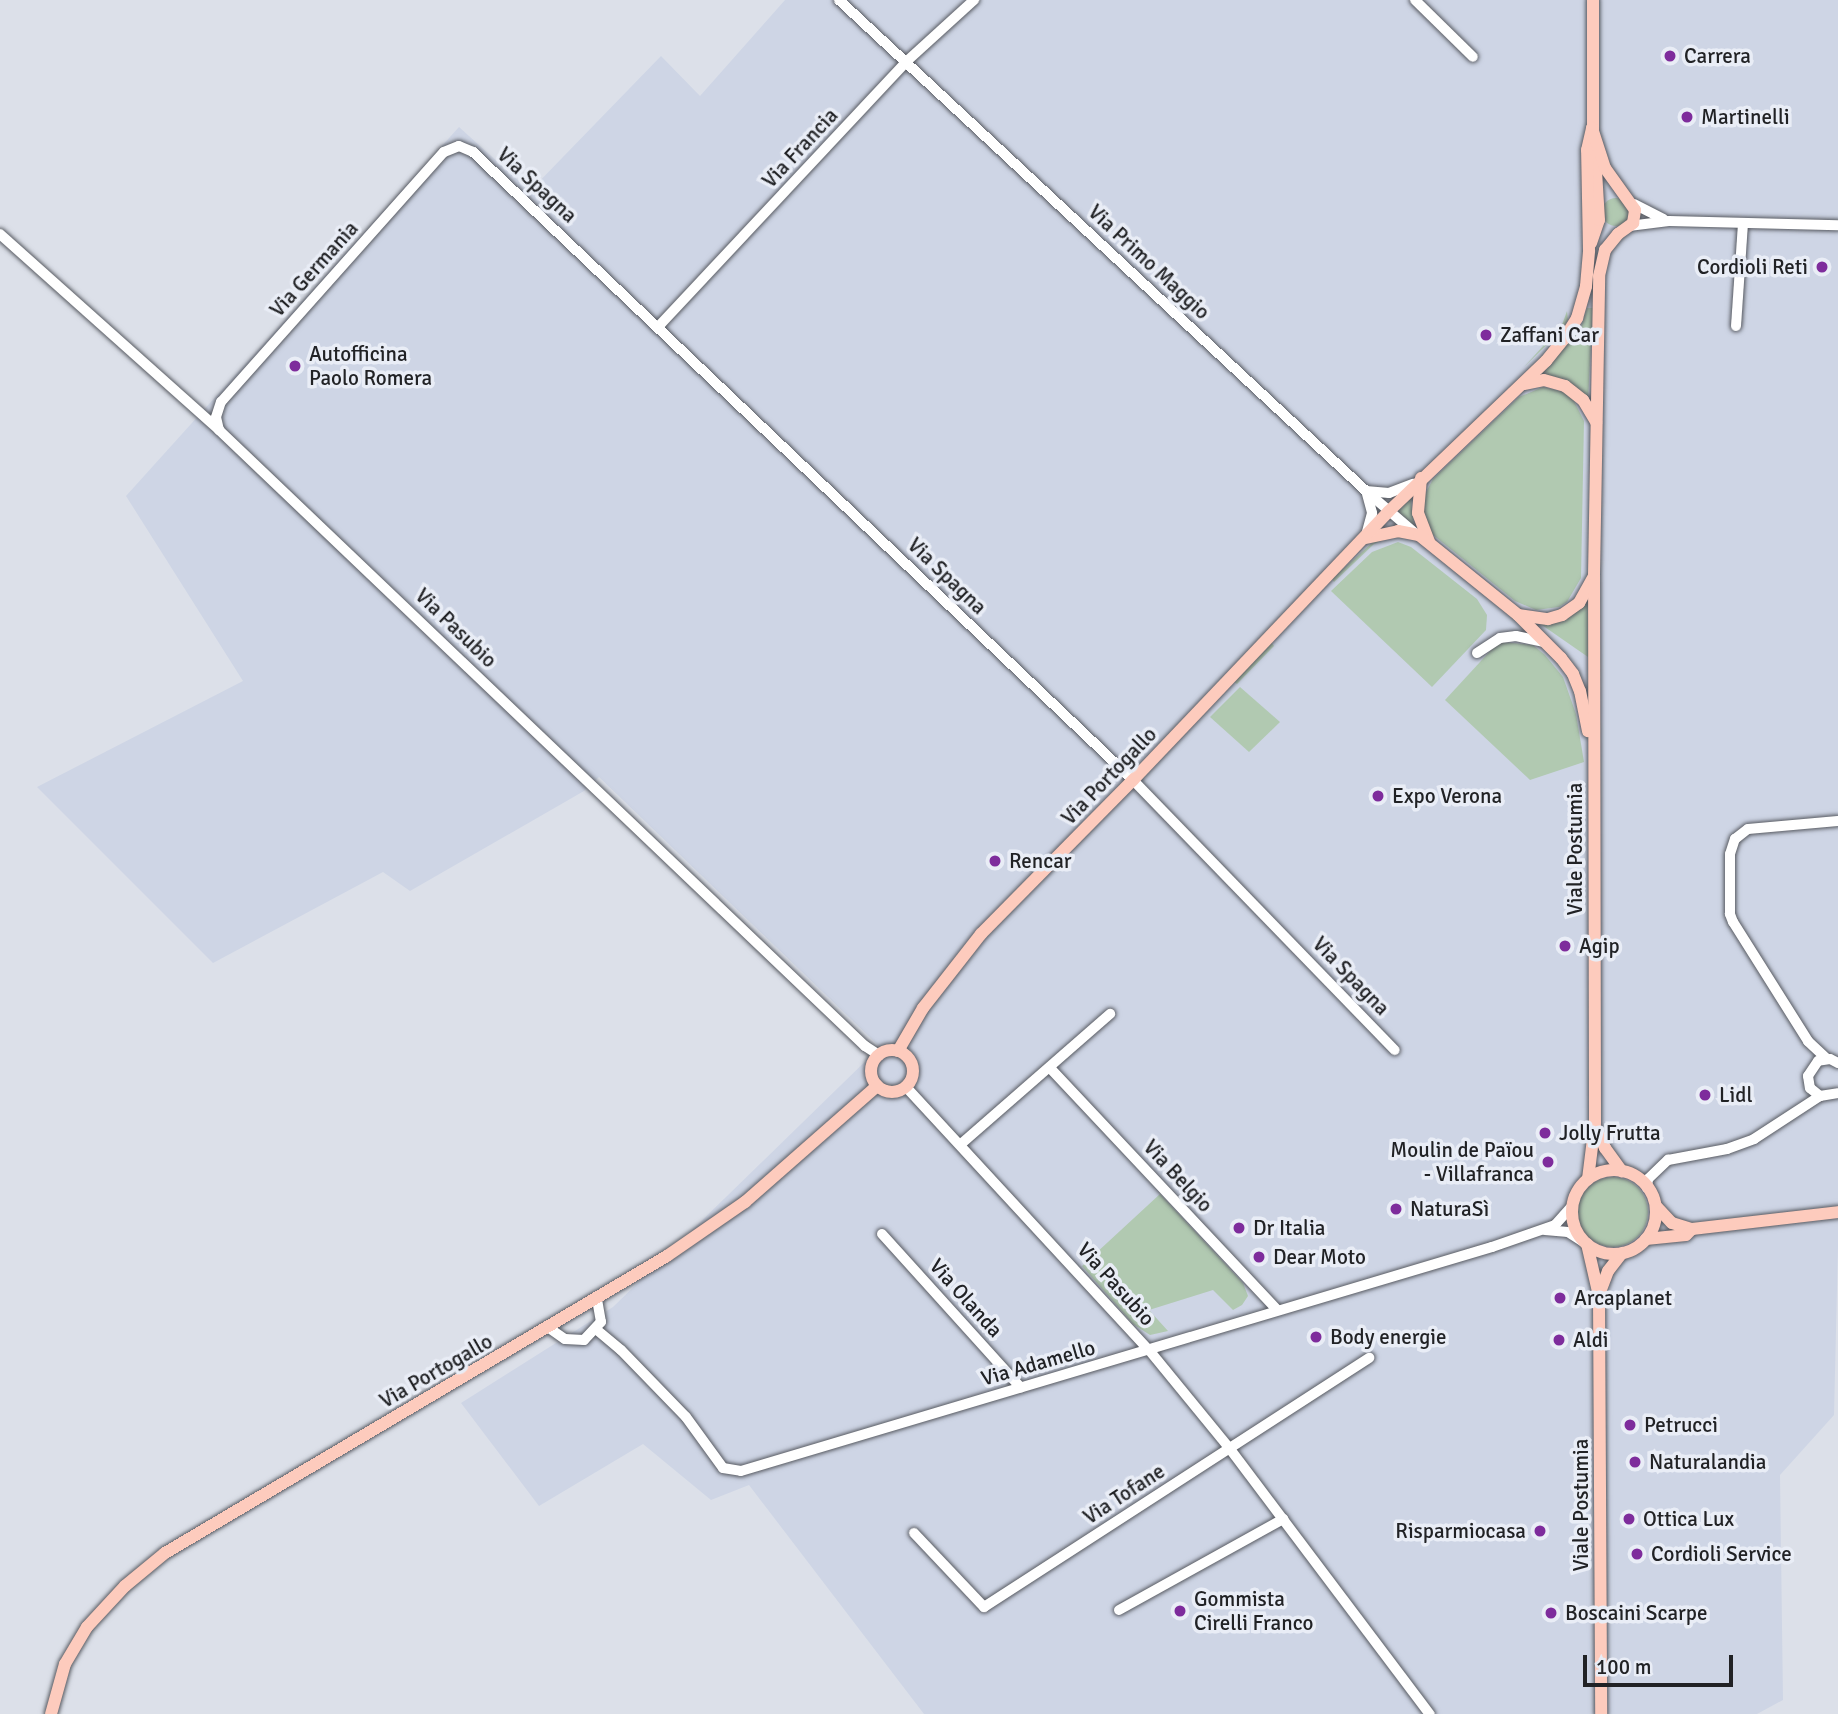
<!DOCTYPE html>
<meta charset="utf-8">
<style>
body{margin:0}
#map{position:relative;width:1838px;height:1714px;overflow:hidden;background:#dce0e9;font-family:Signika,sans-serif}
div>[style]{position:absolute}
.built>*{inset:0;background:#ced5e5}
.green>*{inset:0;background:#b1c9b1}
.round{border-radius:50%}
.roads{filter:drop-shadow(0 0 2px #575a61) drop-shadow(0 0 2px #575a61)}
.minor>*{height:10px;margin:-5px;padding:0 5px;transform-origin:5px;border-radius:5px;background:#fff}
.major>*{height:12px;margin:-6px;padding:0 6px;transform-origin:6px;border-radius:6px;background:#fdcbbd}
.major>.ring{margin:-6px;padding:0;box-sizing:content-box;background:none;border:12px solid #fdcbbd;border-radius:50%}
.dots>*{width:19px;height:19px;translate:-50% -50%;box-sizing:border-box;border:4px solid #e9edf6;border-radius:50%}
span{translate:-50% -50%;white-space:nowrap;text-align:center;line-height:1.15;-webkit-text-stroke:7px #e9edf6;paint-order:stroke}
.poi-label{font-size:21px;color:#212225}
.left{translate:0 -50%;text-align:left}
.right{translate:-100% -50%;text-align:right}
.street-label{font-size:21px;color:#212225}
.scale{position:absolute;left:1583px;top:1655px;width:150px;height:32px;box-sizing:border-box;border:4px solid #212225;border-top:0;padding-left:9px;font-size:21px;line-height:24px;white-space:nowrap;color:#212225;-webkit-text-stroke:5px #e9edf6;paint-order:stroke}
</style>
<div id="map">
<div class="built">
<div style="clip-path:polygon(785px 0,1838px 0,1838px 1246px,1834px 1415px,1780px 1475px,1783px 1700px,1757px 1714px,924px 1714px,749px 1485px,711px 1500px,643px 1444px,539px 1506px,461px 1403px,613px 1307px,880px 1047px,599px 777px,584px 791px,410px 891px,383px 872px,213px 963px,37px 787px,243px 681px,126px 496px,459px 127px,530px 191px,661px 56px,700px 96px)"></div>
</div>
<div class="green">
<div class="round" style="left:1602px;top:198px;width:28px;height:28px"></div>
<div style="clip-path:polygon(1587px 308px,1593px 308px,1588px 400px,1539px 376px,1581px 327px)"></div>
<div style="clip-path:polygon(1567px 311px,1568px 320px,1562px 330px,1524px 367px,1562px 325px)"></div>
<div style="clip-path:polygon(1543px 387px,1564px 392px,1573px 399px,1584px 421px,1581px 578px,1567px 602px,1559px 607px,1536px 610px,1515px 601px,1432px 534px,1425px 522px,1423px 498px,1433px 479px,1519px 397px)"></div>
<div style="clip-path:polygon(1414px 492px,1411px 502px,1414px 526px,1395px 509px)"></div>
<div style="clip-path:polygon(1399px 535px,1407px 537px,1388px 538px,1374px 544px,1334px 582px,1332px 579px,1373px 542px)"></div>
<div style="clip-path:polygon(1398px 542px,1411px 547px,1477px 599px,1487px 615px,1486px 630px,1432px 687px,1331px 591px,1372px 552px)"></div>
<div style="clip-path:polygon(1589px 598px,1589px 656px,1588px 657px,1539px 623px)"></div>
<div style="clip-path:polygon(1271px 642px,1274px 646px,1237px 684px,1233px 681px)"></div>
<div style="clip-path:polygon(1502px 642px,1533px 645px,1545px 655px,1563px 677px,1576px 714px,1584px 762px,1530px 780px,1445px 700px,1492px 649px)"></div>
<div style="clip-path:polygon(1240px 687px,1280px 722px,1249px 752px,1210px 717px)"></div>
<div class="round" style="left:1578px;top:1177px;width:70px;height:70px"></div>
<div style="clip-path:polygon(1160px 1194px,1243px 1283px,1248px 1296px,1242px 1305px,1233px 1310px,1213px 1290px,1149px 1310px,1168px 1331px,1150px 1335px,1133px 1324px,1082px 1266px)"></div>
</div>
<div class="roads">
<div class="minor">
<div style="left:839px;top:0;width:720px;rotate:42.97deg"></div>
<div style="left:1366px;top:491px;width:66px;rotate:40.7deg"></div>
<div style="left:1415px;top:0;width:81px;rotate:44.5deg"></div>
<div style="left:1634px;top:204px;width:33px;rotate:27deg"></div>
<div style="left:1629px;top:226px;width:40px;rotate:-7.1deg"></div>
<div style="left:1669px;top:221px;width:169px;rotate:1.4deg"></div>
<div style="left:0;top:234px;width:294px;rotate:41.8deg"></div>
<div style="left:219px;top:430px;width:893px;rotate:43.64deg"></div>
<div style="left:865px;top:1046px;width:17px;rotate:33deg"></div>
<div style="left:1736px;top:326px;width:103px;rotate:-86.1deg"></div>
<div style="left:658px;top:327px;width:364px;rotate:-46.9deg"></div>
<div style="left:907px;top:61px;width:91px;rotate:-42.3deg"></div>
<div style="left:219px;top:430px;width:13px;rotate:-103deg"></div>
<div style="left:216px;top:417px;width:16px;rotate:-72deg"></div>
<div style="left:221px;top:402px;width:335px;rotate:-48.3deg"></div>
<div style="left:444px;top:152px;width:16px;rotate:-22deg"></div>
<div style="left:459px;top:146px;width:15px;rotate:23deg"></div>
<div style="left:473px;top:152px;width:911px;rotate:43.58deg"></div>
<div style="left:1133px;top:780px;width:376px;rotate:45.9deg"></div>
<div style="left:1366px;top:491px;width:23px;rotate:5deg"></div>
<div style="left:1389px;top:493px;width:26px;rotate:-21deg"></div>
<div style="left:1367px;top:494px;width:20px;rotate:75deg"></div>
<div style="left:1372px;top:513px;width:20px;rotate:105deg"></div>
<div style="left:1477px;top:653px;width:27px;rotate:-33deg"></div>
<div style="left:1500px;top:638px;width:16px;rotate:-7deg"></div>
<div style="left:1516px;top:636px;width:30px;rotate:12deg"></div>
<div style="left:1827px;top:1059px;width:26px;rotate:-137deg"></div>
<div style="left:1808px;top:1041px;width:141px;rotate:-122.2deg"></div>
<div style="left:1733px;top:922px;width:9px;rotate:-111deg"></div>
<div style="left:1730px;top:914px;width:60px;rotate:-90deg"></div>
<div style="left:1730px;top:854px;width:16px;rotate:-72deg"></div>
<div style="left:1735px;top:839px;width:16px;rotate:-38deg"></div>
<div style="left:1748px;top:829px;width:90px;rotate:-5.1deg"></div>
<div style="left:1838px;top:1063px;width:9px;rotate:-153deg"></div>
<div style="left:1830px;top:1059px;width:12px;rotate:171deg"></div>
<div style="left:1818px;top:1061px;width:18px;rotate:124deg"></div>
<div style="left:1808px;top:1076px;width:12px;rotate:81deg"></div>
<div style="left:1810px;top:1088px;width:13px;rotate:39deg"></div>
<div style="left:1820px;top:1096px;width:18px;rotate:-9deg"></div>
<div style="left:1050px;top:1068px;width:332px;rotate:46.8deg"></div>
<div style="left:906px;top:1087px;width:358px;rotate:47.3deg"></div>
<div style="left:1149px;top:1350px;width:128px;rotate:50.7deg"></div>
<div style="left:1230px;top:1449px;width:332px;rotate:53deg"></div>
<div style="left:961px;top:1144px;width:198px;rotate:-41.1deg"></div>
<div style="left:1647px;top:1188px;width:9px;rotate:-84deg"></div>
<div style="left:1648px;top:1179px;width:28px;rotate:-44deg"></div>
<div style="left:1668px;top:1160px;width:60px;rotate:-10.6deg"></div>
<div style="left:1727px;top:1149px;width:29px;rotate:-20deg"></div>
<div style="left:1754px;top:1139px;width:79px;rotate:-33.1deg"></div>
<div style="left:1545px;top:1230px;width:23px;rotate:5deg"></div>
<div style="left:1568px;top:1232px;width:20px;rotate:33deg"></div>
<div style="left:882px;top:1234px;width:207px;rotate:47.9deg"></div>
<div style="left:549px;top:1328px;width:19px;rotate:35deg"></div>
<div style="left:565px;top:1339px;width:19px;rotate:3deg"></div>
<div style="left:584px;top:1340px;width:25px;rotate:-47deg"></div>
<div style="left:601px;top:1322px;width:22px;rotate:-100deg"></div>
<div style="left:597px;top:1330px;width:31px;rotate:40deg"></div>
<div style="left:621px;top:1350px;width:93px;rotate:45.9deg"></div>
<div style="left:686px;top:1417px;width:63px;rotate:54deg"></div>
<div style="left:723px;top:1468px;width:18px;rotate:9deg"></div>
<div style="left:741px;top:1471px;width:784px;rotate:-16.61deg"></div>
<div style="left:1492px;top:1247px;width:67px;rotate:-19.2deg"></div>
<div style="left:1555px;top:1225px;width:25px;rotate:-48deg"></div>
<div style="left:914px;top:1533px;width:102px;rotate:46.6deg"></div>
<div style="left:984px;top:1607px;width:459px;rotate:-32.9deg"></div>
<div style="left:1119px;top:1610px;width:188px;rotate:-29deg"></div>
</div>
<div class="major">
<div style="left:1593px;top:133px;width:133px;rotate:-90deg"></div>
<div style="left:1591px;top:243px;width:24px;rotate:-71deg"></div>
<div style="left:1599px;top:220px;width:65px;rotate:-93.5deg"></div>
<div style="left:1524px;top:384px;width:20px;rotate:-11deg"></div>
<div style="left:1544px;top:380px;width:22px;rotate:16deg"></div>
<div style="left:1565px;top:386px;width:23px;rotate:38deg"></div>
<div style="left:1583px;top:400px;width:26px;rotate:59deg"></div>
<div style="left:1421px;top:478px;width:35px;rotate:95deg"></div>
<div style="left:1418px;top:513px;width:31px;rotate:69deg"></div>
<div style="left:1366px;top:538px;width:33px;rotate:-12deg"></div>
<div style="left:1398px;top:531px;width:21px;rotate:11deg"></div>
<div style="left:1419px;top:535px;width:127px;rotate:38.9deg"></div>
<div style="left:1518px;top:615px;width:61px;rotate:45deg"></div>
<div style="left:1561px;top:658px;width:20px;rotate:53deg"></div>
<div style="left:1573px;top:674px;width:18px;rotate:68deg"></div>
<div style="left:1580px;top:691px;width:41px;rotate:78.7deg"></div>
<div style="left:1518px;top:615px;width:30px;rotate:8deg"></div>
<div style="left:1548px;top:619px;width:15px;rotate:-16deg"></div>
<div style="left:1562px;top:615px;width:21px;rotate:-35deg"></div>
<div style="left:1579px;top:603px;width:29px;rotate:-61deg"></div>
<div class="ring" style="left:871px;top:1050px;width:30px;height:30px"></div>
<div style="left:898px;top:1051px;width:50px;rotate:-59.8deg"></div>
<div style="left:923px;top:1008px;width:94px;rotate:-51.9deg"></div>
<div style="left:981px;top:934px;width:216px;rotate:-45.4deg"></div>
<div style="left:1133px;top:780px;width:370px;rotate:-46.4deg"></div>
<div style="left:1388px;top:512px;width:219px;rotate:-43.7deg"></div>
<div style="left:1546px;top:361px;width:28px;rotate:-51deg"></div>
<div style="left:1564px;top:339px;width:25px;rotate:-58deg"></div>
<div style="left:1577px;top:318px;width:33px;rotate:-74deg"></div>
<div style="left:1586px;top:286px;width:36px;rotate:-85deg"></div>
<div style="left:1589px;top:250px;width:100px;rotate:-91.1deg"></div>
<div style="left:1587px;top:150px;width:23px;rotate:-77deg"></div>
<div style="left:1597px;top:1130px;width:20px;rotate:66deg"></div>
<div style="left:1605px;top:1148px;width:29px;rotate:54deg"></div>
<div class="ring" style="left:1572px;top:1170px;width:72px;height:72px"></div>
<div style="left:1588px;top:1179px;width:56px;rotate:-82.9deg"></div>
<div style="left:1595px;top:1123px;width:548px;rotate:-90.1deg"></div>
<div style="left:1594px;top:575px;width:299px;rotate:-89deg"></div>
<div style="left:1599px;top:276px;width:27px;rotate:-77deg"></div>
<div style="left:1605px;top:250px;width:21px;rotate:-51deg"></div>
<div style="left:1618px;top:234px;width:19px;rotate:-36deg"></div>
<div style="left:1633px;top:223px;width:13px;rotate:-81deg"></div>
<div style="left:1635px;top:210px;width:52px;rotate:-125.5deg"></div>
<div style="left:1605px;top:168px;width:42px;rotate:-108deg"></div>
<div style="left:1656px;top:1206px;width:23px;rotate:47deg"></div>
<div style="left:1672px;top:1223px;width:21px;rotate:17deg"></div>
<div style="left:1692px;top:1229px;width:147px;rotate:-6.6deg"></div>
<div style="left:1646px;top:1239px;width:40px;rotate:-5.7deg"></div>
<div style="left:1686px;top:1235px;width:8px;rotate:-45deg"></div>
<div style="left:1587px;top:1244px;width:53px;rotate:77deg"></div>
<div style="left:1599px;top:1296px;width:418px;rotate:89.7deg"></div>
<div style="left:1600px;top:1292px;width:22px;rotate:-69deg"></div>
<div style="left:1608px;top:1271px;width:23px;rotate:-52deg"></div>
<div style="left:51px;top:1714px;width:52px;rotate:-74.4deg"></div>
<div style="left:65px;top:1664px;width:43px;rotate:-59.3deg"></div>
<div style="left:87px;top:1627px;width:56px;rotate:-47.2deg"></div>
<div style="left:125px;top:1586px;width:52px;rotate:-39.5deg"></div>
<div style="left:165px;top:1553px;width:583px;rotate:-30.61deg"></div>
<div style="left:667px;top:1256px;width:95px;rotate:-34.7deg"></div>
<div style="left:745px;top:1202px;width:176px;rotate:-41.3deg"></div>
</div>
</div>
<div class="dots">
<div style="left:1670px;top:56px;background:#7e2c9c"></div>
<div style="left:1687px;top:117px;background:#7e2c9c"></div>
<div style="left:1822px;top:267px;background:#7e2c9c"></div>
<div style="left:1486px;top:335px;background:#7e2c9c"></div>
<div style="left:295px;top:366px;background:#7e2c9c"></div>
<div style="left:1378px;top:796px;background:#7e2c9c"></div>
<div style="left:995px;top:861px;background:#7e2c9c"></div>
<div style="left:1565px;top:946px;background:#7e2c9c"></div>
<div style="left:1705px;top:1095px;background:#7e2c9c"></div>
<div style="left:1545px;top:1133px;background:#7e2c9c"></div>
<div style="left:1548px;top:1162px;background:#7e2c9c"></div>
<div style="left:1396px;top:1209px;background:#7e2c9c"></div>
<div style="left:1239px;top:1228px;background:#7e2c9c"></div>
<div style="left:1259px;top:1257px;background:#7e2c9c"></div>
<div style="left:1560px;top:1298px;background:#7e2c9c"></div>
<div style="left:1316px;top:1337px;background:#7e2c9c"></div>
<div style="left:1559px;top:1340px;background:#7e2c9c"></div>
<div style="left:1630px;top:1425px;background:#7e2c9c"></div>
<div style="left:1635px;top:1462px;background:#7e2c9c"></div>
<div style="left:1629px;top:1519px;background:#7e2c9c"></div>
<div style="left:1540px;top:1531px;background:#7e2c9c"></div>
<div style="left:1637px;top:1554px;background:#7e2c9c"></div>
<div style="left:1180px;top:1611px;background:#7e2c9c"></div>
<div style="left:1551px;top:1613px;background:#7e2c9c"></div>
</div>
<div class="poi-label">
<span class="left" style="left:1684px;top:56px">Carrera</span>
<span class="left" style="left:1701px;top:117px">Martinelli</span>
<span class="right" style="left:1808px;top:267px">Cordioli Reti</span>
<span class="left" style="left:1500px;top:335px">Zaffani Car</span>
<span class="left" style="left:309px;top:366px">Autofficina<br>Paolo Romera</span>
<span class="left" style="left:1392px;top:796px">Expo Verona</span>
<span class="left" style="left:1009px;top:861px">Rencar</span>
<span class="left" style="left:1579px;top:946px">Agip</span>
<span class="left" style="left:1719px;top:1095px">Lidl</span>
<span class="left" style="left:1559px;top:1133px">Jolly Frutta</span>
<span class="right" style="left:1534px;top:1162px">Moulin de Païou<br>- Villafranca</span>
<span class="left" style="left:1410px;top:1209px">NaturaSì</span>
<span class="left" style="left:1253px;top:1228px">Dr Italia</span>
<span class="left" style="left:1273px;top:1257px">Dear Moto</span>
<span class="left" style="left:1574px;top:1298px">Arcaplanet</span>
<span class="left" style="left:1330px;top:1337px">Body energie</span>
<span class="left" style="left:1573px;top:1340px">Aldi</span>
<span class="left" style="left:1644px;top:1425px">Petrucci</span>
<span class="left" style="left:1649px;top:1462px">Naturalandia</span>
<span class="left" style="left:1643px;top:1519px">Ottica Lux</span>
<span class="right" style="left:1526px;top:1531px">Risparmiocasa</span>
<span class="left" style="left:1651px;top:1554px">Cordioli Service</span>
<span class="left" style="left:1194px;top:1611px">Gommista<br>Cirelli Franco</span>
<span class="left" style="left:1565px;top:1613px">Boscaini Scarpe</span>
</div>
<div class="street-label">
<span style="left:800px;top:148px;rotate:-47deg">Via Francia</span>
<span style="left:537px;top:185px;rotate:43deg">Via Spagna</span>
<span style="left:1149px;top:262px;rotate:43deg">Via Primo Maggio</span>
<span style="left:314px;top:269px;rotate:-48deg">Via Germania</span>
<span style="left:947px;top:576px;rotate:44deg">Via Spagna</span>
<span style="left:456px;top:628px;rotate:44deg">Via Pasubio</span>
<span style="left:1109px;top:776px;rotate:-46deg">Via Portogallo</span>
<span style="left:1575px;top:849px;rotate:-90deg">Viale Postumia</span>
<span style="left:1351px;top:976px;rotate:46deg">Via Spagna</span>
<span style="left:1178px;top:1176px;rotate:47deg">Via Belgio</span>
<span style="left:1116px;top:1284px;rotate:48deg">Via Pasubio</span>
<span style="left:966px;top:1298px;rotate:48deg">Via Olanda</span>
<span style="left:1038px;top:1363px;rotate:-16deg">Via Adamello</span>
<span style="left:436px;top:1371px;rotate:-30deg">Via Portogallo</span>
<span style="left:1124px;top:1494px;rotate:-33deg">Via Tofane</span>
<span style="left:1581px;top:1505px;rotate:-90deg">Viale Postumia</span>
</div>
<div class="scale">100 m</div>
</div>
